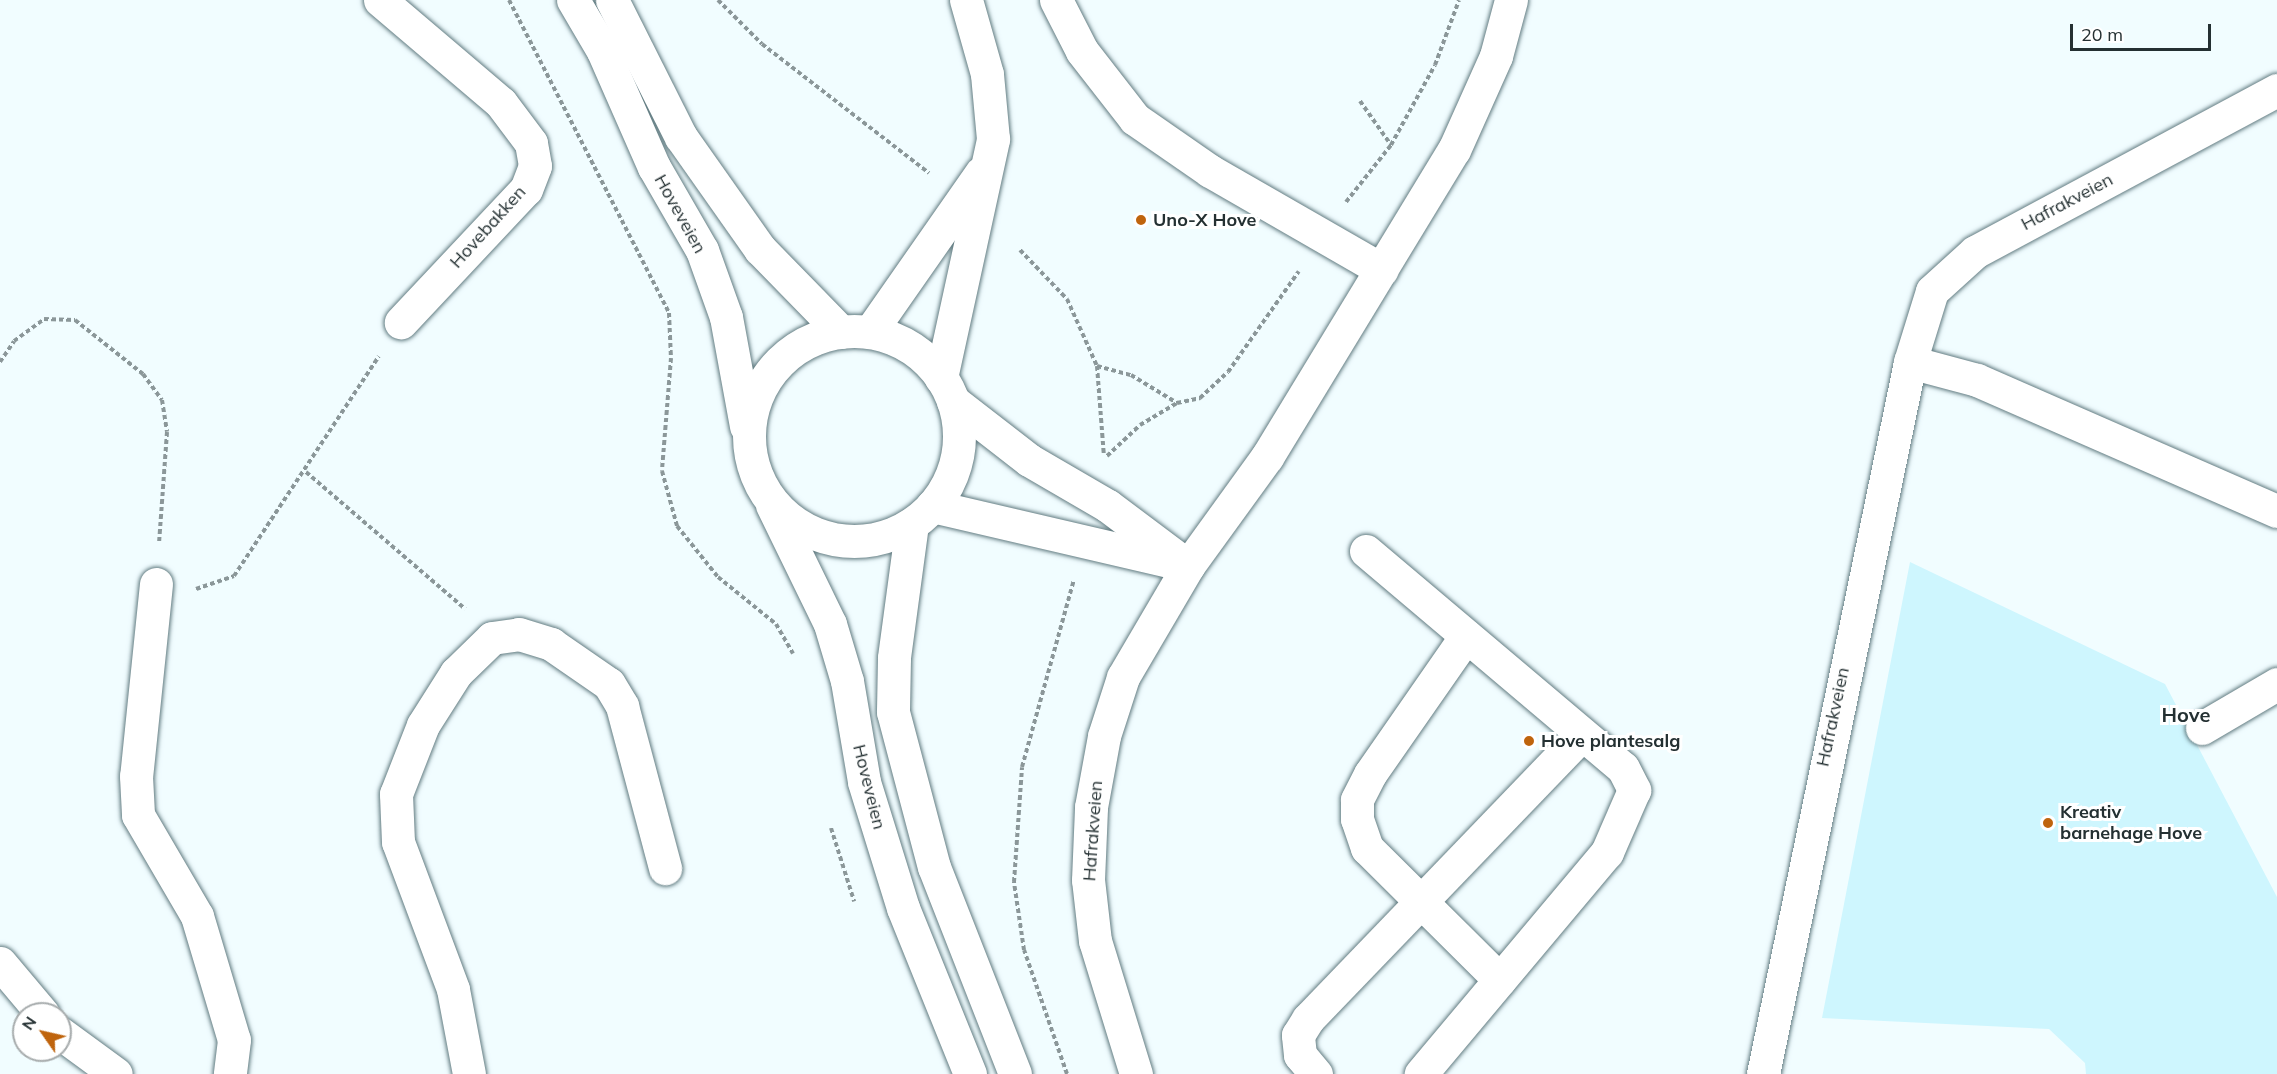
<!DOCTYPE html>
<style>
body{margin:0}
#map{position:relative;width:2277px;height:1074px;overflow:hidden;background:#f1fdff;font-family:Mulish,sans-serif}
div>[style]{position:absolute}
.built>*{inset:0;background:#cef6fe}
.path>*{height:4px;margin-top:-2px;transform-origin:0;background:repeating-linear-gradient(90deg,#8b9799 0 4.5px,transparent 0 7.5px)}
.roads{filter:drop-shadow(0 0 2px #627c82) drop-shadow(0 0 2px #627c82)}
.minor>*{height:33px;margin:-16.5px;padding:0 16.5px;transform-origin:16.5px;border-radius:16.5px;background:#fff}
.major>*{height:33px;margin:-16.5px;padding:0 16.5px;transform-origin:16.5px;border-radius:16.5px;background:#fff}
.major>.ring{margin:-16.5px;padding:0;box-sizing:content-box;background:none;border:33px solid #fff;border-radius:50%}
.dots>*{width:16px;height:16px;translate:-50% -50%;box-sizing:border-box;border:3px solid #fff;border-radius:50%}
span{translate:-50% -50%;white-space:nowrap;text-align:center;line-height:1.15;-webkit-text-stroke:6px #fff;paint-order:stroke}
.street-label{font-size:18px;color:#243032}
.poi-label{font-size:18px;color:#243032;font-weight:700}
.left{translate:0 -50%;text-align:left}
.neighbourhood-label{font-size:20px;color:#243032;font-weight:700}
.north{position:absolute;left:12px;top:1002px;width:60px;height:60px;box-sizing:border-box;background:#fff;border:2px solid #a7acad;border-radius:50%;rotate:304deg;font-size:16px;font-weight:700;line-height:24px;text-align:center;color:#243032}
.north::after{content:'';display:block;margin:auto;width:21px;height:27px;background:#bf640d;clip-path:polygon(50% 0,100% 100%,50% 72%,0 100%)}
.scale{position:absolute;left:2070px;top:24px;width:141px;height:27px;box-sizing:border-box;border:3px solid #243032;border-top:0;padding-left:8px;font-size:18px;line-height:21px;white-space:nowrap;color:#243032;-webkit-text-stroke:4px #fff;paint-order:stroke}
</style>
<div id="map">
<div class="built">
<div style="clip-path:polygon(1910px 562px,2165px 684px,2277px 897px,2277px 1074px,2086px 1074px,2085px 1063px,2049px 1029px,1822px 1018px)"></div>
</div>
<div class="path">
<div style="left:509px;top:0;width:352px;rotate:62.9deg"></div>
<div style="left:669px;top:313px;width:45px;rotate:87.5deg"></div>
<div style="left:671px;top:358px;width:113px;rotate:94.6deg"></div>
<div style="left:662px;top:471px;width:57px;rotate:74.7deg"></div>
<div style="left:677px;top:526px;width:65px;rotate:51.2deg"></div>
<div style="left:718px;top:577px;width:75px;rotate:39deg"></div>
<div style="left:776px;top:624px;width:34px;rotate:60deg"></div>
<div style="left:718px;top:0;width:62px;rotate:45deg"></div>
<div style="left:762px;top:44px;width:211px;rotate:37.7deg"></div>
<div style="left:1360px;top:101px;width:54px;rotate:54.8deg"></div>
<div style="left:1346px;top:202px;width:73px;rotate:-51.7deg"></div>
<div style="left:1391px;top:145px;width:91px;rotate:-61.2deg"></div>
<div style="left:1435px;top:65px;width:69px;rotate:-69.7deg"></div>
<div style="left:1020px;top:250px;width:68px;rotate:46.2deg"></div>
<div style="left:1067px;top:299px;width:73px;rotate:65.9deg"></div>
<div style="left:1097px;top:366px;width:90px;rotate:85.6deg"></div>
<div style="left:0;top:362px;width:25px;rotate:-56deg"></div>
<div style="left:14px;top:341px;width:37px;rotate:-36deg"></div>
<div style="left:44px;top:319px;width:31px;rotate:2deg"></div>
<div style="left:75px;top:320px;width:87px;rotate:38.5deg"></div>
<div style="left:143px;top:374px;width:32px;rotate:54deg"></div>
<div style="left:162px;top:400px;width:32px;rotate:81deg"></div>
<div style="left:167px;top:432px;width:111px;rotate:94.1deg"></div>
<div style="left:1097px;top:366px;width:35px;rotate:15deg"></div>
<div style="left:1131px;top:375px;width:54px;rotate:31.3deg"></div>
<div style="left:1177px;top:403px;width:24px;rotate:-12deg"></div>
<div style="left:1200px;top:398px;width:38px;rotate:-43deg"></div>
<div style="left:1228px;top:372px;width:123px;rotate:-54.9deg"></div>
<div style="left:1107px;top:456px;width:45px;rotate:-43.2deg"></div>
<div style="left:1140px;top:425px;width:43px;rotate:-30.7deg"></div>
<div style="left:306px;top:472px;width:210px;rotate:40.7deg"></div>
<div style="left:196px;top:589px;width:40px;rotate:-18.9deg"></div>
<div style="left:234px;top:576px;width:263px;rotate:-56.6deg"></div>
<div style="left:831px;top:828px;width:77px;rotate:72.5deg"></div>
<div style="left:1067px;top:1074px;width:131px;rotate:-109.1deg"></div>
<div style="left:1024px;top:950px;width:69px;rotate:-98.4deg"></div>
<div style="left:1014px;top:882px;width:115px;rotate:-86deg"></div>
<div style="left:1022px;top:767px;width:194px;rotate:-74.5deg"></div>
</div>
<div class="roads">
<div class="minor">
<div style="left:380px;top:0;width:159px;rotate:40.4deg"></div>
<div style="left:501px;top:103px;width:50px;rotate:53.1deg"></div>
<div style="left:531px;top:143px;width:23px;rotate:80deg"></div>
<div style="left:535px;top:166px;width:25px;rotate:111deg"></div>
<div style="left:526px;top:189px;width:183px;rotate:133.2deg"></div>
<div style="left:1056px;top:0;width:57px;rotate:63deg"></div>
<div style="left:1082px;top:51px;width:86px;rotate:52.1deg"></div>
<div style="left:1135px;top:119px;width:91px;rotate:34.7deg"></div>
<div style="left:1210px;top:171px;width:198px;rotate:29.9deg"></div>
<div style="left:1910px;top:362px;width:69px;rotate:15deg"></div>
<div style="left:1977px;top:380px;width:327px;rotate:23.6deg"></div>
<div style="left:953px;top:401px;width:96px;rotate:37.8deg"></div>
<div style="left:1029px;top:460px;width:91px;rotate:30.2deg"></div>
<div style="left:1108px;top:506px;width:100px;rotate:36.9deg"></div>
<div style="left:932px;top:506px;width:246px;rotate:13.1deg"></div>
<div style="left:1366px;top:551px;width:336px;rotate:40.2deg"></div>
<div style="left:1623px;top:768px;width:25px;rotate:63deg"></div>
<div style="left:1634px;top:790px;width:68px;rotate:113.5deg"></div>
<div style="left:1607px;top:852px;width:290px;rotate:130deg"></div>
<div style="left:156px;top:584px;width:193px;rotate:95.9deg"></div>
<div style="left:136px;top:776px;width:39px;rotate:87deg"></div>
<div style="left:138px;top:815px;width:117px;rotate:59.7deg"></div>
<div style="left:197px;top:916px;width:129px;rotate:73.4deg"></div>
<div style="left:234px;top:1040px;width:34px;rotate:97deg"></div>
<div style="left:1466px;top:636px;width:168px;rotate:124.8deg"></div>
<div style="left:1370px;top:774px;width:29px;rotate:117deg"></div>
<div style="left:1357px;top:800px;width:19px;rotate:90deg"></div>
<div style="left:1357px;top:819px;width:31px;rotate:71deg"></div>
<div style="left:1367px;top:848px;width:187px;rotate:44.8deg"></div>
<div style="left:2202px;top:728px;width:87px;rotate:-30.4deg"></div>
<div style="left:0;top:963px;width:67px;rotate:49.9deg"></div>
<div style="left:60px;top:1033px;width:69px;rotate:36.2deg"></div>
<div style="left:469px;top:1074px;width:86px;rotate:-100.7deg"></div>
<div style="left:453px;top:989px;width:157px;rotate:-110.5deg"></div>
<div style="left:398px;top:842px;width:48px;rotate:-92.4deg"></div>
<div style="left:396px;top:794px;width:74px;rotate:-68.6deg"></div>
<div style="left:423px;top:725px;width:62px;rotate:-57.6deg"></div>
<div style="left:456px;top:673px;width:50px;rotate:-44.2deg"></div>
<div style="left:492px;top:638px;width:27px;rotate:-8deg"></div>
<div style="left:519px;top:634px;width:34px;rotate:17deg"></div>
<div style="left:551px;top:644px;width:70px;rotate:34.6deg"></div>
<div style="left:609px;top:684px;width:26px;rotate:59deg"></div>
<div style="left:622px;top:706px;width:168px;rotate:75.1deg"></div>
<div style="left:1136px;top:1074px;width:139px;rotate:-107.1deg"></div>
<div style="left:1095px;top:941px;width:61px;rotate:-96.5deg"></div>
<div style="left:1088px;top:880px;width:73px;rotate:-87.6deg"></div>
<div style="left:1091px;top:807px;width:72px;rotate:-79.6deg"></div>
<div style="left:1104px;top:736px;width:62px;rotate:-72.1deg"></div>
<div style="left:1123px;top:677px;width:129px;rotate:-59.6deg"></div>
<div style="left:1188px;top:566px;width:135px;rotate:-54.1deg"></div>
<div style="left:1267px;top:457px;width:359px;rotate:-58.7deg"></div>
<div style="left:1454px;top:150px;width:103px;rotate:-65.9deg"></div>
<div style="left:1496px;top:56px;width:58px;rotate:-75deg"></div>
<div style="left:1316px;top:1074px;width:25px;rotate:-130deg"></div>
<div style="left:1300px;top:1055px;width:20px;rotate:-96deg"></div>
<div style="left:1298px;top:1035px;width:19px;rotate:-58deg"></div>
<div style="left:1308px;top:1019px;width:395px;rotate:-46.1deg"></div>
<div style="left:1763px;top:1074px;width:727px;rotate:-78.33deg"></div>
<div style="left:1910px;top:362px;width:74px;rotate:-72.8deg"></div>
<div style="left:1932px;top:291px;width:58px;rotate:-42.2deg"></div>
<div style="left:1975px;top:252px;width:343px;rotate:-28.2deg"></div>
</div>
<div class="major">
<div style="left:573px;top:0;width:59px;rotate:59.5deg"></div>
<div style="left:603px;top:51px;width:127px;rotate:66.3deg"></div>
<div style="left:654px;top:167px;width:96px;rotate:60deg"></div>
<div style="left:702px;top:250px;width:71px;rotate:70.3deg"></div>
<div style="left:726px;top:317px;width:111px;rotate:79.6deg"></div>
<div style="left:612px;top:0;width:153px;rotate:63.3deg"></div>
<div style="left:681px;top:137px;width:137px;rotate:54.8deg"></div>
<div style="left:760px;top:249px;width:116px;rotate:45.7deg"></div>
<div class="ring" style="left:749px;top:331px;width:177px;height:177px"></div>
<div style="left:870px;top:332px;width:194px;rotate:-55.1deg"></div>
<div style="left:941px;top:378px;width:245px;rotate:-77.7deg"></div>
<div style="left:993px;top:139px;width:65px;rotate:-95.3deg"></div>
<div style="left:987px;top:74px;width:77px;rotate:-105.8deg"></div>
<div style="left:772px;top:505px;width:132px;rotate:64deg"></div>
<div style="left:830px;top:624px;width:59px;rotate:73.4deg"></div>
<div style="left:847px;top:681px;width:102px;rotate:80.4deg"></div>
<div style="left:864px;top:782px;width:132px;rotate:72.8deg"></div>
<div style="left:903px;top:908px;width:179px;rotate:68deg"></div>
<div style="left:912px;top:524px;width:135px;rotate:97.7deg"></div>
<div style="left:894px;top:658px;width:54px;rotate:91.1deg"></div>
<div style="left:893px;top:712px;width:160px;rotate:75.2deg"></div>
<div style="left:934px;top:867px;width:222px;rotate:68.6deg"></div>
</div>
</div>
<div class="dots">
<div style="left:1141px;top:220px;background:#bf640d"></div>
<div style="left:1529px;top:741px;background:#bf640d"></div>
<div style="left:2048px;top:823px;background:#bf640d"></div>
</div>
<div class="street-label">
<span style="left:2067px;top:202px;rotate:-28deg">Hafrakveien</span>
<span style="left:680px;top:214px;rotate:61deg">Hoveveien</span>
<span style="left:488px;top:227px;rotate:-48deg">Hovebakken</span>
<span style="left:1833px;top:717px;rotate:-78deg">Hafrakveien</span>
<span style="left:869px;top:787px;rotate:76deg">Hoveveien</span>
<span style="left:1093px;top:831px;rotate:-86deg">Hafrakveien</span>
</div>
<div class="poi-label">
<span class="left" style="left:1153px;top:220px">Uno-X Hove</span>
<span class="left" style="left:1541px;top:741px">Hove plantesalg</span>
<span class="left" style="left:2060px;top:823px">Kreativ<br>barnehage Hove</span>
</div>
<div class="neighbourhood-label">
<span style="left:2186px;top:714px">Hove</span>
</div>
<div class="north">N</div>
<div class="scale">20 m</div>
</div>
